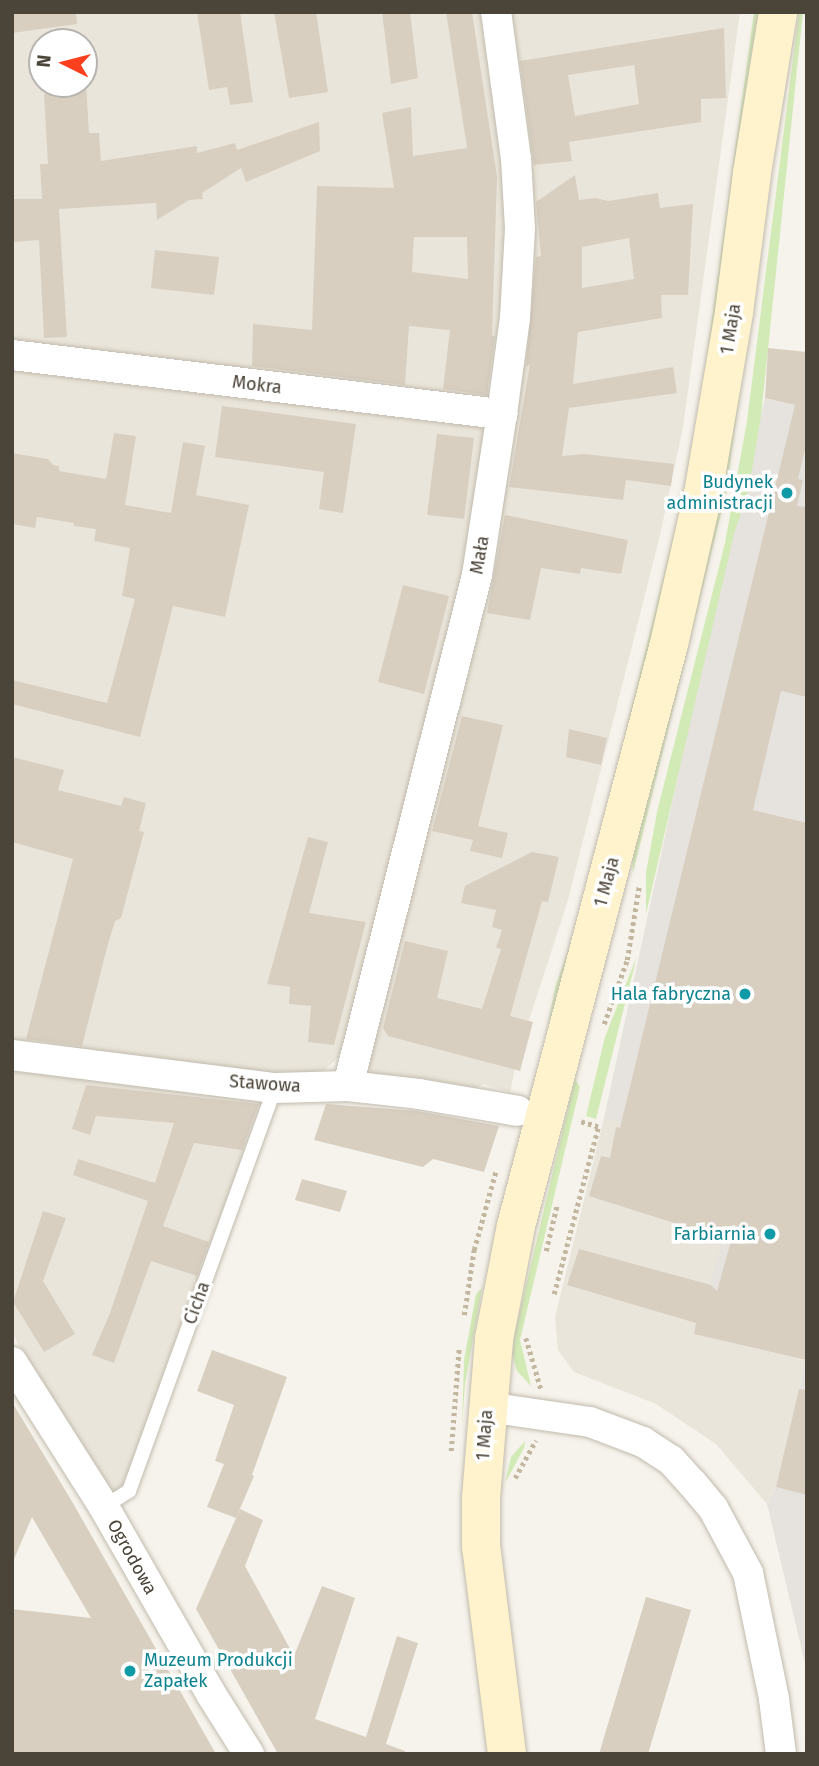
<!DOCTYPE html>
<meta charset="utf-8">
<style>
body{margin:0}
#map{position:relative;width:819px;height:1766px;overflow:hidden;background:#f6f3ec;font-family:"Fira Sans",sans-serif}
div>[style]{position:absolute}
.residential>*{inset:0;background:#eae5da}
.industrial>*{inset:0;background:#e6e2dd}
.green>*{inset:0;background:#d2eab5}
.building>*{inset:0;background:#d8cfc1}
.path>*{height:4.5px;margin-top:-2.25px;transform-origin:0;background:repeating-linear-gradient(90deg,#c4b79f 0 3.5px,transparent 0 7px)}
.roads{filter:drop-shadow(0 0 2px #c2bbae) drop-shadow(0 0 2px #c2bbae)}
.lane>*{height:14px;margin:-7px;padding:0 7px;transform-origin:7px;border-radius:7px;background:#fff}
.street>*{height:30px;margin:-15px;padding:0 15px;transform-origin:15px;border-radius:15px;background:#fff}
.secondary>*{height:38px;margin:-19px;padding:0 19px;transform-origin:19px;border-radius:19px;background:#fff3cd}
.dots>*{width:19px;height:19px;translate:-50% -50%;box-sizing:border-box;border:4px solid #fff;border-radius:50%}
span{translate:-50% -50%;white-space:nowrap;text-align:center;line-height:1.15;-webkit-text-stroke:7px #fff;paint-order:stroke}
.street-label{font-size:18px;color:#4b4439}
.culture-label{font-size:18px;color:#0d838f}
.right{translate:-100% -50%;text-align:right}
.left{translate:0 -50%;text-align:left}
.frame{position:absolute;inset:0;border:14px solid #4b4439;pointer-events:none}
.north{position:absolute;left:28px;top:28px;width:70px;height:70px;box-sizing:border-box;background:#fff;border:2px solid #b7b4b0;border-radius:50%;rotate:276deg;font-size:19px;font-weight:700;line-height:28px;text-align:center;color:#4b4439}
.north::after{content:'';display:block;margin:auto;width:24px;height:32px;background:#fc3f1d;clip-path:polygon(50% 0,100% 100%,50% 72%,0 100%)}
</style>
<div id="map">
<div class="residential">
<div style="clip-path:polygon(evenodd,12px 12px,485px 12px,512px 242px,492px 401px,12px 348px,12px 12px,42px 42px,84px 42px,84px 84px,42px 84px,42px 42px)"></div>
<div style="clip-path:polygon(505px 12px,740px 12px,683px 427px,661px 531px,568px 900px,519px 1051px,510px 1092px,483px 1084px,468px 1094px,374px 1078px,368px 1067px,511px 443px)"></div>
<div style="clip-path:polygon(12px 364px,489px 422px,467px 578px,343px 1053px,325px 1070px,296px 1077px,12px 1047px)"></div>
<div style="clip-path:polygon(12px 1062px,268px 1095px,126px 1485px,114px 1496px,12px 1334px)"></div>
<div style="clip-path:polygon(604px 1118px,747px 1161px,711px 1285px,806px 1360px,776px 1487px,767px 1504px,716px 1444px,656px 1404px,574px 1372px,558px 1350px,555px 1317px)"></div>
</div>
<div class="industrial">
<div style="clip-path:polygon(765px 398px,807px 408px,807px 1672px,767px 1504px,776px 1487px,806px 1360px,694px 1334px,747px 1161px,604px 1118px,687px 734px)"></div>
</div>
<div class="green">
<div style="clip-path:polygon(754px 12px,759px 12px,692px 483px,568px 969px,548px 1024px,555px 988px,582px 910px,686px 485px,696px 434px)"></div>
<div style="clip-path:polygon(799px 12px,803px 12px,786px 176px,761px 416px,749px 488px,734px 534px,646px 914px,646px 873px,657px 812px,725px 543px,747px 421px)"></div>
<div style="clip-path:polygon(766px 202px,726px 493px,633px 873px,632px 852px)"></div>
<div style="clip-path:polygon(637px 956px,596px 1119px,586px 1116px,605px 1037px)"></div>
<div style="clip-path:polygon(575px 1079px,580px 1087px,520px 1340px,531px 1386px,517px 1371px,512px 1354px,515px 1332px)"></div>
<div style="clip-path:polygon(482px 1288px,465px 1384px,462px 1426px,464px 1360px,476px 1294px)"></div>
<div style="clip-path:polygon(525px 1441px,524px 1448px,505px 1483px,511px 1457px)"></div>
</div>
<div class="building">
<div style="clip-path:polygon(12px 12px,76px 12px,77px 24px,12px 33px)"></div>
<div style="clip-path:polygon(197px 12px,240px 12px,253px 102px,230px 105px,227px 87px,209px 90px)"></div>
<div style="clip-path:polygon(274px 12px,316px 12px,328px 92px,289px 98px)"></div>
<div style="clip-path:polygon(382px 12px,410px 12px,418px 78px,391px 84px)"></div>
<div style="clip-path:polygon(evenodd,446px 12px,472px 12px,497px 177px,492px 336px,495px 336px,487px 395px,443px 389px,450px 330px,409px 326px,405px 385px,252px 366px,253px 324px,312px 330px,317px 186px,394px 188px,382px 113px,411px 107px,413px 156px,467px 148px,446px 12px,414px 237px,467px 237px,468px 279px,412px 272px,414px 237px)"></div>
<div style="clip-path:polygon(evenodd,724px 28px,726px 98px,701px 99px,701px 122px,569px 142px,572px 161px,534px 165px,520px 61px,724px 28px,634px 65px,639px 104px,575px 116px,568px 75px,634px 65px)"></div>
<div style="clip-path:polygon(57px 84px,86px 84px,89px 133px,99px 133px,101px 161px,197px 146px,197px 153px,235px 143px,237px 150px,319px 122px,320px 151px,246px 182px,241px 168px,202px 193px,203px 199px,189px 200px,157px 220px,156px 203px,59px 209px,67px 337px,44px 338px,39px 240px,12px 242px,12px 199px,42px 199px,40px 164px,48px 164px,44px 94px,57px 93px)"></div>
<div style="clip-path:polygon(evenodd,575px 175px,579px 200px,596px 198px,608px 201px,658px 193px,660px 208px,693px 204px,688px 295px,661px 295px,662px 318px,578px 332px,573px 384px,673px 367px,677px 393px,569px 408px,562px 456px,584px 454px,674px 464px,671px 486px,626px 480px,623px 500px,509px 487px,530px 364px,526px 367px,536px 257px,541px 256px,536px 202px,575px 175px,629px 238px,634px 279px,582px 288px,582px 247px,629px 238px)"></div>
<div style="clip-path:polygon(155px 250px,219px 257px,214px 295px,151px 288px)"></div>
<div style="clip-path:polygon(768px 348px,807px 352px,807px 441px,798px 479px,803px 480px,797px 506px,807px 507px,807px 697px,781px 691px,753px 810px,807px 823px,807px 1360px,694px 1334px,696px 1323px,567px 1285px,579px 1249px,711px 1285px,717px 1291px,731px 1241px,589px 1196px,601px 1156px,610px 1158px,616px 1127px,620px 1128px,795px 405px,765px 398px)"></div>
<div style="clip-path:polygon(222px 406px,356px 424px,343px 513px,319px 509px,324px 472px,215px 457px)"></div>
<div style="clip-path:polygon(114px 433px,136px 436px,125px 505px,171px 513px,183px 442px,205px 446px,196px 495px,249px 505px,225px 617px,173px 606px,140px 737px,12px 704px,12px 680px,107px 703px,135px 599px,122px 596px,130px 548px,94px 541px,96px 529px,74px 526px,74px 523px,37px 517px,35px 528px,12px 524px,12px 453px,48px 459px,53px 465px,59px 466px,59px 471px,106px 479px)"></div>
<div style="clip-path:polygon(437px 434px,474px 438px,464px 519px,427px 515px)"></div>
<div style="clip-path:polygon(505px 515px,628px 540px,621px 574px,581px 568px,580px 574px,541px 568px,530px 620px,487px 613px)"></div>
<div style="clip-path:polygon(403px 585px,449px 596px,424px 694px,378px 682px)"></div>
<div style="clip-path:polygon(462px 716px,503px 725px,478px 826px,508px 833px,502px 858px,470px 851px,473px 840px,432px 831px)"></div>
<div style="clip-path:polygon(569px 729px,607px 738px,601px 765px,566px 757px)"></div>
<div style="clip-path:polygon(12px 757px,64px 770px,58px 790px,121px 806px,124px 797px,146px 803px,139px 831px,144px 832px,121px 918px,115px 921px,108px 944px,82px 1046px,26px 1039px,73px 859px,12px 842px)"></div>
<div style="clip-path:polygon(308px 837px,328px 842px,309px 913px,366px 922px,334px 1045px,308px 1042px,311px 1006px,289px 1004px,290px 987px,267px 984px)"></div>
<div style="clip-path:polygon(532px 852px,559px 857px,548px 902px,542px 901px,510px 1016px,533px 1022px,520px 1071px,388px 1036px,383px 1028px,405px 941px,448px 951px,437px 998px,482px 1009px,501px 949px,496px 948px,502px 930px,492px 927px,496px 910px,461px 903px,465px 886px)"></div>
<div style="clip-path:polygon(86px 1085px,259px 1104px,242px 1150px,194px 1143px,163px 1226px,209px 1242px,197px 1276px,151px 1261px,114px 1363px,92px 1355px,110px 1313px,148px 1201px,73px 1175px,78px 1159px,155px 1183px,174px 1123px,96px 1116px,90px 1135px,72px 1129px)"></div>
<div style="clip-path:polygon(326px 1104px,417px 1111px,499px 1126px,484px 1172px,433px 1159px,423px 1167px,314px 1140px)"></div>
<div style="clip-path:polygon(302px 1179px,347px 1191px,340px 1212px,295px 1200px)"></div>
<div style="clip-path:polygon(43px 1211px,66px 1218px,43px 1281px,75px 1334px,44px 1352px,13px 1302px)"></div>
<div style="clip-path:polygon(212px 1350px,287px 1377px,252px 1475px,254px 1476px,236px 1518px,207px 1507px,224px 1464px,215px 1461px,234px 1405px,197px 1391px)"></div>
<div style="clip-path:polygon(799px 1389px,807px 1390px,807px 1495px,776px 1487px)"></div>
<div style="clip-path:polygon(12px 1402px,70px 1498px,216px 1754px,12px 1754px,12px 1609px,91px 1618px,32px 1517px,12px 1564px)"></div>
<div style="clip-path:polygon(240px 1509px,263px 1520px,245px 1566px,294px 1656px,322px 1586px,355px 1598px,315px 1719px,366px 1737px,397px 1636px,418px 1643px,386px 1744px,405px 1751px,405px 1754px,278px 1754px,196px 1609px)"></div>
<div style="clip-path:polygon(646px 1597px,691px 1610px,648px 1754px,599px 1754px)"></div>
</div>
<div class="path">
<div style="left:604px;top:1024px;width:68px;rotate:-70.2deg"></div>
<div style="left:627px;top:960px;width:74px;rotate:-80.7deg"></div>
<div style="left:546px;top:1251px;width:47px;rotate:-76.6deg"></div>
<div style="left:554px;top:1294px;width:173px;rotate:-75.2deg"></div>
<div style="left:598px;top:1127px;width:21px;rotate:-163deg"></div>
<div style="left:464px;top:1315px;width:66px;rotate:-81.3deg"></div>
<div style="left:474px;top:1250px;width:83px;rotate:-74.6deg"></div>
<div style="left:526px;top:1338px;width:53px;rotate:73.6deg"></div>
<div style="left:451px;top:1451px;width:103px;rotate:-85.6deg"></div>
<div style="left:515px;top:1478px;width:43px;rotate:-61.1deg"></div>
</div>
<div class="roads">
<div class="lane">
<div style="left:104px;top:1507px;width:30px;rotate:-33deg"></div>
<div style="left:129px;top:1491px;width:429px;rotate:-70.1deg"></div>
</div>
<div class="street">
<div style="left:12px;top:355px;width:494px;rotate:6.9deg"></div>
<div style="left:12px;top:1055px;width:265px;rotate:7.2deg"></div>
<div style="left:275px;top:1088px;width:73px;rotate:-1.6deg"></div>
<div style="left:348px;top:1086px;width:71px;rotate:6.4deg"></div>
<div style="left:419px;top:1094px;width:100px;rotate:9.7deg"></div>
<div style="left:348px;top:1086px;width:527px;rotate:-75.83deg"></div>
<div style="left:477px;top:575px;width:163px;rotate:-81.2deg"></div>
<div style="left:502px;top:414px;width:97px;rotate:-82.3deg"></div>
<div style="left:515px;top:318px;width:90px;rotate:-86.8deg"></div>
<div style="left:520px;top:228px;width:69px;rotate:-93.3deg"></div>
<div style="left:516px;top:159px;width:148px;rotate:-97.7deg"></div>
<div style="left:12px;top:1362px;width:172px;rotate:57.6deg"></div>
<div style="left:104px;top:1507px;width:215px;rotate:60.2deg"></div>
<div style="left:211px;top:1694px;width:71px;rotate:57.7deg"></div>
<div style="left:487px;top:1407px;width:104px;rotate:8.3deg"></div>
<div style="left:590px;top:1422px;width:57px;rotate:20.7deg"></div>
<div style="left:643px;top:1442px;width:33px;rotate:33deg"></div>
<div style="left:671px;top:1460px;width:31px;rotate:48deg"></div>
<div style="left:692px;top:1483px;width:33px;rotate:50deg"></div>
<div style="left:713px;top:1508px;width:74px;rotate:61.7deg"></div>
<div style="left:748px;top:1573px;width:129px;rotate:78.3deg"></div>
<div style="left:774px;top:1699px;width:55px;rotate:82.7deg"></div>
</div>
<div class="secondary">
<div style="left:507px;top:1754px;width:210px;rotate:-97.1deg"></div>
<div style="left:481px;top:1546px;width:48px;rotate:-90deg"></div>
<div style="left:481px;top:1498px;width:160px;rotate:-85.3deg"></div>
<div style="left:494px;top:1339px;width:115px;rotate:-79deg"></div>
<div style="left:516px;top:1226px;width:602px;rotate:-75.27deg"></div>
<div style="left:669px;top:644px;width:154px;rotate:-77.2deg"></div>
<div style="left:703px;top:494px;width:185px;rotate:-80.3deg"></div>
<div style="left:734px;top:312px;width:140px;rotate:-82.6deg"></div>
<div style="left:752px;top:173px;width:163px;rotate:-80.8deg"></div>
</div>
</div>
<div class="dots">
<div style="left:787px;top:493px;background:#0f9aa8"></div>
<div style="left:745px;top:994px;background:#0f9aa8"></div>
<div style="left:770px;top:1234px;background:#0f9aa8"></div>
<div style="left:130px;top:1671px;background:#0f9aa8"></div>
</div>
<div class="street-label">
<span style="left:731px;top:329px;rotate:-81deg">1 Maja</span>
<span style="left:257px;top:385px;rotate:7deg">Mokra</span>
<span style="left:480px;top:555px;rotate:-80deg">Mała</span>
<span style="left:607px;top:882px;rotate:-75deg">1 Maja</span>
<span style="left:265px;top:1084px;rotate:4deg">Stawowa</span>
<span style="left:197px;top:1303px;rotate:-70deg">Cicha</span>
<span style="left:485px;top:1435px;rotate:-86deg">1 Maja</span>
<span style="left:132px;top:1557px;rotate:61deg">Ogrodowa</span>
</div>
<div class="culture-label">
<span class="right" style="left:773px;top:493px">Budynek<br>administracji</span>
<span class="right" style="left:731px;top:994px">Hala fabryczna</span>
<span class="right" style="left:756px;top:1234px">Farbiarnia</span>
<span class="left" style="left:144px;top:1671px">Muzeum Produkcji<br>Zapałek</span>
</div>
<div class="frame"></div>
<div class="north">N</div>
</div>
